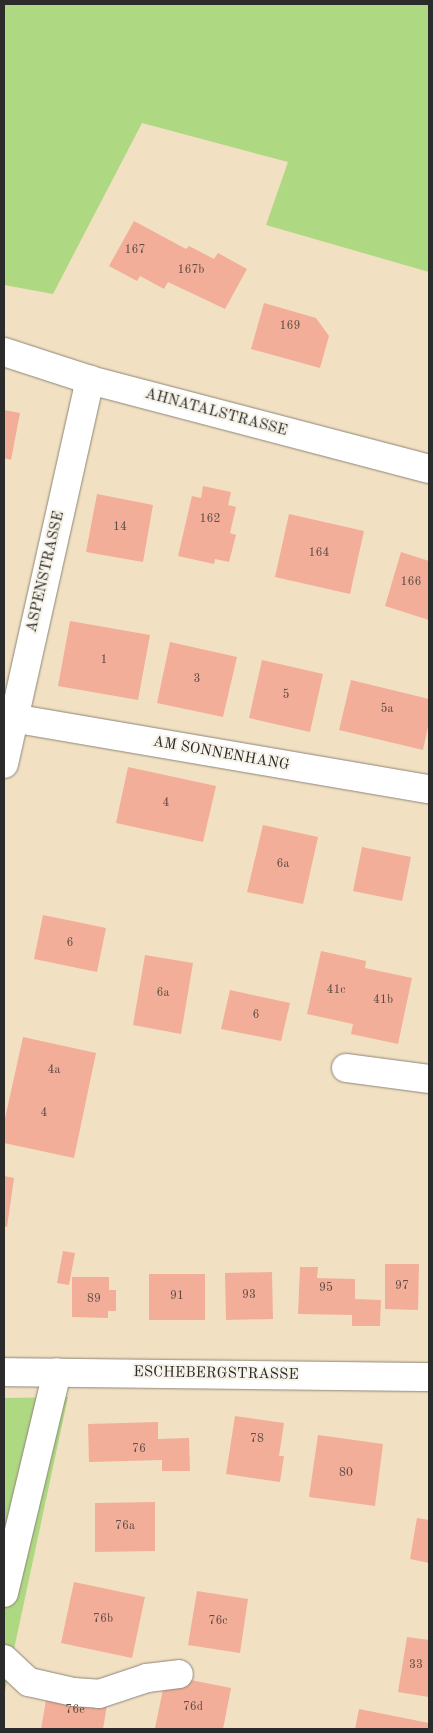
<!DOCTYPE html>
<style>
body{margin:0}
#map{position:relative;width:433px;height:1733px;overflow:hidden;background:#f2e0c3;font-family:"Old Standard TT",serif}
div>[style]{position:absolute}
.green>*{inset:0;background:#afd883}
.building>*{inset:0;background:#f2ae98}
.roads{filter:drop-shadow(0 0 1px #8e8677) drop-shadow(0 0 1px #8e8677)}
.minor>*{height:28px;margin:-14px;padding:0 14px;transform-origin:14px;border-radius:14px;background:#fff}
span{translate:-50% -50%;white-space:nowrap;text-align:center;line-height:1.15;-webkit-text-stroke:4px #f7f3e8;paint-order:stroke}
.number-label{font-size:12px;color:#5d4c46}
.number-label span{-webkit-text-stroke-width:0}
.street-label{font-size:15px;color:#2b2b2b}
.frame{position:absolute;inset:0;border:5px solid #2b2b2b;pointer-events:none}
</style>
<div id="map">
<div class="green">
<div style="clip-path:polygon(4px 4px,429px 4px,429px 272px,266px 225px,288px 162px,142px 123px,53px 294px,4px 285px)"></div>
<div style="clip-path:polygon(68px 1397px,4px 1696px,4px 1398px)"></div>
</div>
<div class="building">
<div style="clip-path:polygon(134px 221px,186px 249px,189px 246px,214px 259px,218px 253px,247px 269px,225px 309px,168px 282px,164px 289px,140px 276px,137px 281px,109px 266px)"></div>
<div style="clip-path:polygon(264px 303px,316px 318px,329px 336px,320px 368px,251px 349px)"></div>
<div style="clip-path:polygon(4px 410px,20px 413px,11px 460px,4px 458px)"></div>
<div style="clip-path:polygon(203px 486px,231px 492px,228px 505px,236px 507px,230px 533px,236px 535px,229px 562px,215px 559px,214px 564px,178px 556px,192px 496px,201px 498px)"></div>
<div style="clip-path:polygon(97px 494px,153px 505px,143px 562px,86px 552px)"></div>
<div style="clip-path:polygon(289px 514px,364px 531px,350px 594px,275px 577px)"></div>
<div style="clip-path:polygon(401px 552px,429px 561px,429px 620px,385px 606px)"></div>
<div style="clip-path:polygon(70px 621px,150px 635px,138px 700px,58px 686px)"></div>
<div style="clip-path:polygon(170px 642px,237px 657px,223px 717px,157px 703px)"></div>
<div style="clip-path:polygon(262px 660px,323px 674px,310px 732px,249px 718px)"></div>
<div style="clip-path:polygon(351px 680px,429px 699px,429px 722px,423px 750px,339px 730px)"></div>
<div style="clip-path:polygon(128px 767px,216px 786px,203px 842px,116px 823px)"></div>
<div style="clip-path:polygon(263px 825px,318px 837px,303px 904px,247px 892px)"></div>
<div style="clip-path:polygon(362px 847px,411px 857px,402px 901px,353px 891px)"></div>
<div style="clip-path:polygon(43px 915px,106px 928px,97px 972px,34px 959px)"></div>
<div style="clip-path:polygon(321px 951px,366px 961px,365px 968px,412px 978px,398px 1044px,351px 1034px,353px 1024px,307px 1014px)"></div>
<div style="clip-path:polygon(145px 955px,193px 963px,181px 1034px,133px 1025px)"></div>
<div style="clip-path:polygon(230px 990px,290px 1003px,281px 1041px,221px 1029px)"></div>
<div style="clip-path:polygon(23px 1037px,96px 1053px,74px 1158px,4px 1143px,4px 1123px)"></div>
<div style="clip-path:polygon(4px 1176px,14px 1178px,7px 1227px,4px 1226px)"></div>
<div style="clip-path:polygon(63px 1251px,75px 1253px,69px 1285px,57px 1283px)"></div>
<div style="clip-path:polygon(385px 1264px,419px 1264px,418px 1310px,385px 1309px)"></div>
<div style="clip-path:polygon(300px 1267px,318px 1267px,317px 1278px,355px 1279px,355px 1299px,381px 1300px,380px 1326px,352px 1326px,352px 1315px,298px 1314px)"></div>
<div style="clip-path:polygon(272px 1272px,273px 1319px,226px 1320px,225px 1273px)"></div>
<div style="clip-path:polygon(149px 1274px,205px 1274px,205px 1320px,149px 1320px)"></div>
<div style="clip-path:polygon(72px 1277px,109px 1277px,109px 1290px,116px 1290px,116px 1311px,108px 1311px,108px 1318px,72px 1317px)"></div>
<div style="clip-path:polygon(235px 1416px,284px 1423px,279px 1456px,284px 1456px,280px 1482px,226px 1474px)"></div>
<div style="clip-path:polygon(158px 1422px,158px 1439px,189px 1438px,190px 1471px,162px 1471px,162px 1460px,89px 1462px,88px 1424px)"></div>
<div style="clip-path:polygon(318px 1435px,383px 1444px,375px 1506px,309px 1497px)"></div>
<div style="clip-path:polygon(155px 1502px,155px 1551px,95px 1552px,95px 1503px)"></div>
<div style="clip-path:polygon(417px 1518px,429px 1520px,429px 1563px,410px 1559px)"></div>
<div style="clip-path:polygon(74px 1582px,145px 1597px,132px 1658px,61px 1643px)"></div>
<div style="clip-path:polygon(197px 1591px,248px 1599px,240px 1653px,188px 1645px)"></div>
<div style="clip-path:polygon(407px 1637px,429px 1640px,429px 1697px,398px 1692px)"></div>
<div style="clip-path:polygon(166px 1675px,231px 1688px,223px 1729px,155px 1728px)"></div>
<div style="clip-path:polygon(49px 1683px,109px 1693px,103px 1729px,41px 1729px)"></div>
<div style="clip-path:polygon(359px 1709px,429px 1723px,429px 1729px,355px 1729px)"></div>
</div>
<div class="roads">
<div class="minor">
<div style="left:4px;top:352px;width:90px;rotate:18deg"></div>
<div style="left:90px;top:380px;width:350px;rotate:14.7deg"></div>
<div style="left:12px;top:718px;width:423px;rotate:9.7deg"></div>
<div style="left:4px;top:764px;width:394px;rotate:-77.4deg"></div>
<div style="left:346px;top:1068px;width:84px;rotate:7.5deg"></div>
<div style="left:4px;top:1372px;width:425px;rotate:0.7deg"></div>
<div style="left:4px;top:1593px;width:227px;rotate:-76.5deg"></div>
<div style="left:4px;top:1659px;width:34px;rotate:43deg"></div>
<div style="left:29px;top:1682px;width:45px;rotate:12.8deg"></div>
<div style="left:73px;top:1692px;width:26px;rotate:4deg"></div>
<div style="left:99px;top:1694px;width:51px;rotate:-18.4deg"></div>
<div style="left:147px;top:1678px;width:32px;rotate:-7deg"></div>
</div>
</div>
<div class="number-label">
<span style="left:135px;top:251px">167</span>
<span style="left:191px;top:271px">167b</span>
<span style="left:290px;top:327px">169</span>
<span style="left:210px;top:520px">162</span>
<span style="left:120px;top:528px">14</span>
<span style="left:319px;top:554px">164</span>
<span style="left:411px;top:583px">166</span>
<span style="left:104px;top:661px">1</span>
<span style="left:197px;top:680px">3</span>
<span style="left:286px;top:696px">5</span>
<span style="left:387px;top:710px">5a</span>
<span style="left:166px;top:804px">4</span>
<span style="left:283px;top:865px">6a</span>
<span style="left:70px;top:944px">6</span>
<span style="left:336px;top:991px">41c</span>
<span style="left:163px;top:994px">6a</span>
<span style="left:383px;top:1001px">41b</span>
<span style="left:256px;top:1016px">6</span>
<span style="left:54px;top:1071px">4a</span>
<span style="left:44px;top:1114px">4</span>
<span style="left:402px;top:1287px">97</span>
<span style="left:326px;top:1289px">95</span>
<span style="left:249px;top:1296px">93</span>
<span style="left:177px;top:1297px">91</span>
<span style="left:94px;top:1300px">89</span>
<span style="left:257px;top:1440px">78</span>
<span style="left:139px;top:1450px">76</span>
<span style="left:346px;top:1474px">80</span>
<span style="left:125px;top:1527px">76a</span>
<span style="left:103px;top:1620px">76b</span>
<span style="left:218px;top:1622px">76c</span>
<span style="left:416px;top:1666px">33</span>
<span style="left:193px;top:1708px">76d</span>
<span style="left:75px;top:1711px">76e</span>
</div>
<div class="street-label">
<span style="left:216px;top:413px;rotate:15deg">AHNATALSTRASSE</span>
<span style="left:46px;top:572px;rotate:-77deg">ASPENSTRASSE</span>
<span style="left:221px;top:754px;rotate:10deg">AM SONNENHANG</span>
<span style="left:216px;top:1374px;rotate:1deg">ESCHEBERGSTRASSE</span>
</div>
<div class="frame"></div>
</div>
